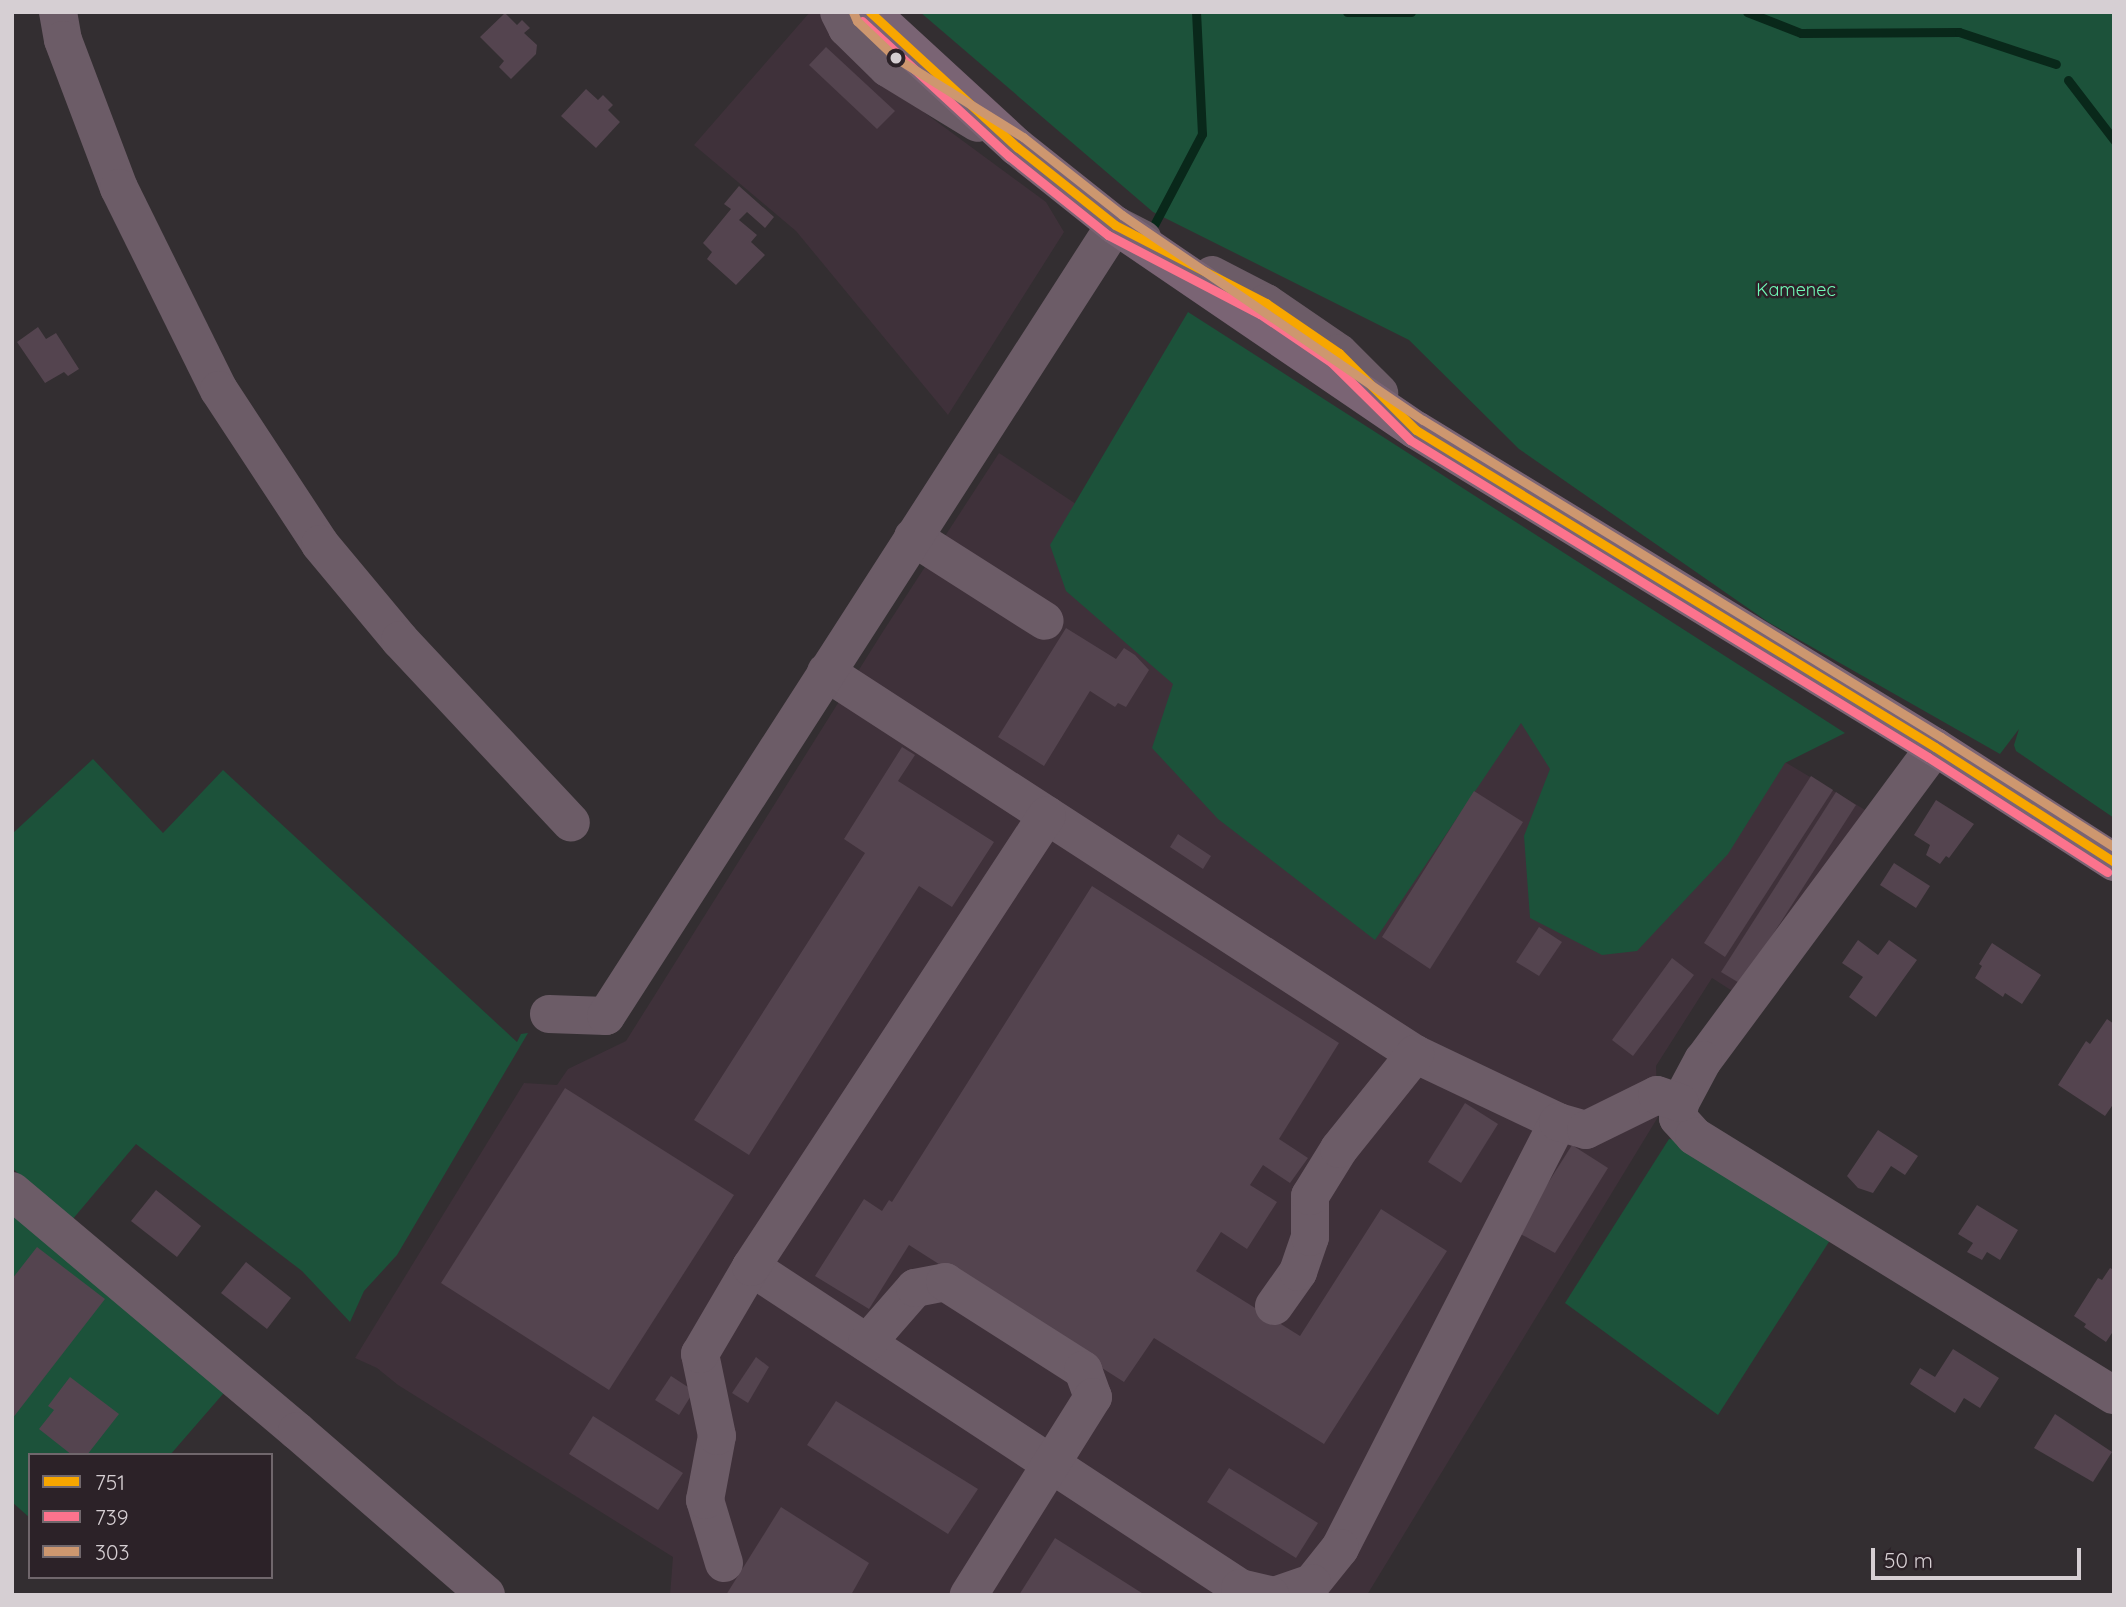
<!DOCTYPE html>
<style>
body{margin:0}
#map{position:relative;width:2126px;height:1607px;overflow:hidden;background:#332e31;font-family:Quicksand,sans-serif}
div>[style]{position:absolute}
.built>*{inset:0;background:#3f313a}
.green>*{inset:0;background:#1c523a}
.stream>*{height:9px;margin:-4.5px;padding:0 4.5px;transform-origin:4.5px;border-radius:4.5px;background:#09281a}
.building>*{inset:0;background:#54444f}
.minor>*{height:38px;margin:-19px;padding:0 19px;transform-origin:19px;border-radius:19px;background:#6c5c67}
.major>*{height:38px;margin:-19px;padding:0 19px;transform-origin:19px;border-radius:19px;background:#7a6474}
.bus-1>*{height:9px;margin:-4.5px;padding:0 4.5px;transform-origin:4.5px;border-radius:4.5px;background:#f7a600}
.bus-2>*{height:9px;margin:-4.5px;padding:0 4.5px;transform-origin:4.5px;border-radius:4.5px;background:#fc738d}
.bus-3>*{height:9px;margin:-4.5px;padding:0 4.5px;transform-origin:4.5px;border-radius:4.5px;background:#cd976f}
.dots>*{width:19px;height:19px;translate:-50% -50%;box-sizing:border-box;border:4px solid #2c2228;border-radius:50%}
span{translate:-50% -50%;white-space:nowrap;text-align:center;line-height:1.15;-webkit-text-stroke:5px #2c2228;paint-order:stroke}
.park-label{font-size:18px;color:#70f9b7}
.frame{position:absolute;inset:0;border:14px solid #d6cfd3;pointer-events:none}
.legend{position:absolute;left:28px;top:1453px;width:245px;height:126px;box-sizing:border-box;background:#2c2228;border:2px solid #70676c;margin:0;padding:9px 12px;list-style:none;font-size:21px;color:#d6cfd3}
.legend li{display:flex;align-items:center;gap:14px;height:35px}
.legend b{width:35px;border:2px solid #70676c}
.scale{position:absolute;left:1871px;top:1548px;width:210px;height:32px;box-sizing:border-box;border:4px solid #d6cfd3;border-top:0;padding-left:9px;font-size:21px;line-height:24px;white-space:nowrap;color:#d6cfd3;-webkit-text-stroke:5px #2c2228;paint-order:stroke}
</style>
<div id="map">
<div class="built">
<div style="clip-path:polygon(810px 12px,818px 12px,925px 113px,1046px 202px,1064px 232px,948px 415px,796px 231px,694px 145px)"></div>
<div style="clip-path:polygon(999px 453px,1301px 653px,1474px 791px,1520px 722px,1727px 853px,1785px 762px,1882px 820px,1748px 1001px,1712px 978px,1656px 1066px,1658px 1117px,1367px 1595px,670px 1595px,673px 1557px,398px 1385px,377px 1368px,355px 1358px,524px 1083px,557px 1085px,568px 1069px,626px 1041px,882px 633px)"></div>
</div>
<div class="green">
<div style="clip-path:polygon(920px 12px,2114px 12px,2114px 818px,2016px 751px,2014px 745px,2019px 729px,2000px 754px,1768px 622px,1519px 449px,1409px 340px,1153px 212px)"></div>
<div style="clip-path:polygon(1188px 312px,1845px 733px,1785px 763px,1728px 854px,1637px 951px,1602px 955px,1530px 918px,1524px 836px,1550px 769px,1521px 723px,1375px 940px,1218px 819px,1152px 748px,1173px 684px,1066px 591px,1050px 545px)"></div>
<div style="clip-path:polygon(93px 759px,163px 833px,223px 770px,517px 1042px,521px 1034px,528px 1033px,397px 1255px,364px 1291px,350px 1322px,302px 1271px,136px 1144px,72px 1220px,12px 1168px,12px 834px)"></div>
<div style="clip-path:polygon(1669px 1139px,1690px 1142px,1834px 1234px,1718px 1415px,1565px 1303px)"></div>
<div style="clip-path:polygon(12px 1205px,229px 1387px,170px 1455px,30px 1455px,30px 1518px,12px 1502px)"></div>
</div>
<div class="stream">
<div style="left:1347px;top:12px;width:64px"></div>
<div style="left:1747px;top:12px;width:58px;rotate:21.3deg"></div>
<div style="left:1801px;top:33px;width:158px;rotate:-0.4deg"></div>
<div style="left:1959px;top:32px;width:102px;rotate:18.3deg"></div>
<div style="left:2068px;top:80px;width:76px;rotate:52.5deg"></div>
<div style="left:1154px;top:225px;width:103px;rotate:-62.2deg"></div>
<div style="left:1202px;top:134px;width:122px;rotate:-92.8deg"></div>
</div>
<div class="building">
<div style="clip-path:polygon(505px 13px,517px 25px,522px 20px,530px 28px,524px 33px,537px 45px,536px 54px,511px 79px,499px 67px,504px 61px,480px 37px)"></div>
<div style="clip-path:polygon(826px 47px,895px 111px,877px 129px,809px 65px)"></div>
<div style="clip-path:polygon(586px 89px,598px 100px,603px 95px,613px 105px,608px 110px,620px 122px,596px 148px,561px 116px)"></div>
<div style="clip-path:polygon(739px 186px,774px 217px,765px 228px,747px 212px,739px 220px,757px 235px,751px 242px,765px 255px,736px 285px,707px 259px,712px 252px,703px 243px,731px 209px,724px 204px)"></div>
<div style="clip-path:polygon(38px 327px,46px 339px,56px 333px,79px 369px,68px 376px,64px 372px,45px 383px,17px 342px)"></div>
<div style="clip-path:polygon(1066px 628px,1116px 659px,1124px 648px,1135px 655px,1149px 670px,1126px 707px,1118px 703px,1115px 707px,1090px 691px,1044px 766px,998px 737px)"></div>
<div style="clip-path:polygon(902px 747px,915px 755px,898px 781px,994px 842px,952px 907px,919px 886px,749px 1155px,694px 1120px,865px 853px,844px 839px)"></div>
<div style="clip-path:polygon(1811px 776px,1833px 790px,1725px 957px,1704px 943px)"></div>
<div style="clip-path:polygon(1474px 791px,1523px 822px,1430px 969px,1382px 937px)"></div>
<div style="clip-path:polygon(1836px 792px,1856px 805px,1741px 984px,1721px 972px)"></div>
<div style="clip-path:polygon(1936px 800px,1974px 824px,1949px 858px,1946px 856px,1940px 864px,1926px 855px,1930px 845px,1914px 835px)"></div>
<div style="clip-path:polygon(1178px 834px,1211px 856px,1203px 869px,1170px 847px)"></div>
<div style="clip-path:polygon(1894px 863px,1930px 886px,1916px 908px,1880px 885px)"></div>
<div style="clip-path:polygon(1092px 886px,1339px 1043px,1279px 1139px,1308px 1158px,1290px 1183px,1263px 1165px,1250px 1185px,1277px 1202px,1247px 1249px,1221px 1232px,1196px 1271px,1300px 1336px,1381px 1209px,1447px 1251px,1324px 1444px,1154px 1338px,1124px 1382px,909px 1245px,869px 1309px,815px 1276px,864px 1199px,882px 1211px,889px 1200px,892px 1202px)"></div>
<div style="clip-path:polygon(1539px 927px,1562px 942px,1539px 976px,1516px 962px)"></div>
<div style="clip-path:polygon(1858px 940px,1878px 955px,1889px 940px,1917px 960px,1876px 1017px,1849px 997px,1863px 977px,1842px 963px)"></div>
<div style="clip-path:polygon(1992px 943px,2041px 975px,2022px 1004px,2005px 993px,2003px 997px,1975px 978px,1982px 966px,1979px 964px)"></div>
<div style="clip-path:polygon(1672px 958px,1694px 975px,1633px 1056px,1612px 1040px)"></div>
<div style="clip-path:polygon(2107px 1019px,2114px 1024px,2114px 1103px,2105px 1116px,2058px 1085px,2086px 1041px,2090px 1044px)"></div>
<div style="clip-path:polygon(565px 1088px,734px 1195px,609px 1390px,441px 1283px)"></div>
<div style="clip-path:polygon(1465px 1103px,1498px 1124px,1461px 1183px,1428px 1162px)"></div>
<div style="clip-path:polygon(1878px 1130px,1918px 1156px,1905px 1175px,1891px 1166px,1873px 1193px,1858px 1188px,1847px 1176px)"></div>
<div style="clip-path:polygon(1572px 1145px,1608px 1168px,1555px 1253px,1517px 1232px)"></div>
<div style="clip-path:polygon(156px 1190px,201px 1226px,177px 1257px,131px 1221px)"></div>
<div style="clip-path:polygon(1977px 1205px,2018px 1230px,2000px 1260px,1987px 1252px,1982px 1260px,1967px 1252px,1973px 1243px,1958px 1234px)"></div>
<div style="clip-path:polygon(37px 1247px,105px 1299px,12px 1419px,12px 1279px)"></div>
<div style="clip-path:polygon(246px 1262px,291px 1298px,267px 1329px,221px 1293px)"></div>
<div style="clip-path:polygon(2110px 1268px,2114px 1270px,2114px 1330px,2106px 1342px,2084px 1327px,2086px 1324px,2074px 1316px,2098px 1278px,2102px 1280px)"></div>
<div style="clip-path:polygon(1953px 1349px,1999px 1378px,1980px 1408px,1964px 1398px,1955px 1413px,1910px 1384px,1920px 1368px,1935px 1377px)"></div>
<div style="clip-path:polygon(756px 1357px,769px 1367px,748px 1403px,732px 1393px)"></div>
<div style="clip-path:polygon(671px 1376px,694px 1391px,679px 1415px,655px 1400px)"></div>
<div style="clip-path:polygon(70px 1377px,119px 1414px,87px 1455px,72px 1455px,39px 1429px,54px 1410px,48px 1406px)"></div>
<div style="clip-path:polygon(836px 1401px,978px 1489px,948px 1534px,807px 1445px)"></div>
<div style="clip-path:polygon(2055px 1414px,2112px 1452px,2093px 1482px,2034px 1448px)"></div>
<div style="clip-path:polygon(593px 1416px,683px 1473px,658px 1510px,569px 1454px)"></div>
<div style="clip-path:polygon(1229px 1468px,1318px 1523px,1296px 1558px,1207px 1502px)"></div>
<div style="clip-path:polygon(781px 1507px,869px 1563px,851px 1595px,726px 1595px)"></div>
<div style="clip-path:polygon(1055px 1538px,1145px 1595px,1019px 1595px)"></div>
</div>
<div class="minor">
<div style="left:58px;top:12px;width:28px;rotate:80deg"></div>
<div style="left:63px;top:40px;width:158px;rotate:69.3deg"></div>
<div style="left:119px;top:188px;width:225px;rotate:63.7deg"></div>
<div style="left:219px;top:390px;width:184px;rotate:56.7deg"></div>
<div style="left:320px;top:544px;width:125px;rotate:50.2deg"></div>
<div style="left:400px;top:640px;width:250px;rotate:46.9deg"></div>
<div style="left:839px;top:12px;width:18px;rotate:63deg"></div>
<div style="left:847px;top:28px;width:57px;rotate:44.3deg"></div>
<div style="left:888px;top:68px;width:105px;rotate:31.4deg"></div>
<div style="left:1212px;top:275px;width:61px;rotate:27.4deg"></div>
<div style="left:1266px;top:303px;width:88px;rotate:34.4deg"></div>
<div style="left:1339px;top:353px;width:57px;rotate:45deg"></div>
<div style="left:913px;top:537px;width:156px;rotate:32.5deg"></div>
<div style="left:826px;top:672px;width:702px;rotate:32.97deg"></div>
<div style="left:1415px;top:1054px;width:158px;rotate:25.4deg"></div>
<div style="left:1558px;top:1122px;width:479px;rotate:117.1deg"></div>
<div style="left:1340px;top:1548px;width:45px;rotate:128.7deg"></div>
<div style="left:1312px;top:1583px;width:36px;rotate:161deg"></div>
<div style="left:1935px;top:747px;width:390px;rotate:126.5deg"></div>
<div style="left:1703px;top:1060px;width:49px;rotate:118.1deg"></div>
<div style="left:1680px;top:1103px;width:15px;rotate:98deg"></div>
<div style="left:1678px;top:1118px;width:24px;rotate:48deg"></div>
<div style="left:1694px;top:1136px;width:493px;rotate:31.7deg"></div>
<div style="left:549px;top:1014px;width:57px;rotate:2deg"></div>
<div style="left:606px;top:1016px;width:941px;rotate:-57.24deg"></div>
<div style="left:1115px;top:225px;width:31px;rotate:27deg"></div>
<div style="left:1558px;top:1122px;width:29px;rotate:16deg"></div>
<div style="left:1586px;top:1130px;width:79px;rotate:-26.2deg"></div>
<div style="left:1657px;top:1095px;width:24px;rotate:19deg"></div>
<div style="left:12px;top:1191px;width:373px;rotate:40.1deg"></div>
<div style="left:297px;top:1431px;width:250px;rotate:40.9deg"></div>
<div style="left:751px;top:1267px;width:585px;rotate:33.28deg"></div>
<div style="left:1240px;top:1588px;width:31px;rotate:13deg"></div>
<div style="left:1274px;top:1306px;width:42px;rotate:-54.8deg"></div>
<div style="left:1298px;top:1272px;width:37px;rotate:-71deg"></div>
<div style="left:1310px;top:1237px;width:41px;rotate:-90deg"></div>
<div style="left:1310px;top:1196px;width:55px;rotate:-58.3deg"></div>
<div style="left:1339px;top:1149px;width:122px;rotate:-51.3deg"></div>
<div style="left:867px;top:1343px;width:73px;rotate:-48.9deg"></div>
<div style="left:915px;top:1288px;width:31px;rotate:-11deg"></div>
<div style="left:945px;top:1282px;width:164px;rotate:32.5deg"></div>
<div style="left:1083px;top:1370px;width:29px;rotate:70deg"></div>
<div style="left:1093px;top:1397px;width:234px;rotate:122.1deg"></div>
<div style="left:724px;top:1563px;width:66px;rotate:-106.8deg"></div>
<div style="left:705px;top:1500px;width:65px;rotate:-79.4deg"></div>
<div style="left:717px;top:1436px;width:84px;rotate:-101.7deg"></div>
<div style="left:700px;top:1354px;width:101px;rotate:-59.6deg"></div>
<div style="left:751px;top:1267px;width:540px;rotate:-56.78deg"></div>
</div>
<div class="major">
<div style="left:870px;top:12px;width:200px;rotate:42.6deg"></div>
<div style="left:1017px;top:147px;width:125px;rotate:38.5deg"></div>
<div style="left:1115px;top:225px;width:364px;rotate:34.3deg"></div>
<div style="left:1416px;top:430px;width:608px;rotate:31.42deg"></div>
<div style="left:1935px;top:747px;width:213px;rotate:32.7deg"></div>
</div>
<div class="bus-1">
<div style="left:870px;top:12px;width:200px;rotate:42.6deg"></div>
<div style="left:1017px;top:147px;width:125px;rotate:38.5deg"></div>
<div style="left:1115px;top:225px;width:170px;rotate:27.3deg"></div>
<div style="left:1266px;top:303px;width:88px;rotate:34.4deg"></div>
<div style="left:1339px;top:353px;width:109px;rotate:45deg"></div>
<div style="left:1416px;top:430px;width:608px;rotate:31.42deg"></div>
<div style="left:1935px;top:747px;width:213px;rotate:32.7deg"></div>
</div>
<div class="bus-2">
<div style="left:862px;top:21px;width:200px;rotate:42.6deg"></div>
<div style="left:1009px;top:156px;width:127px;rotate:38.6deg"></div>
<div style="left:1108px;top:235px;width:171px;rotate:27.5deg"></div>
<div style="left:1260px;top:314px;width:86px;rotate:34.1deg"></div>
<div style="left:1331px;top:362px;width:111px;rotate:44.6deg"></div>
<div style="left:1410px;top:440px;width:607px;rotate:31.47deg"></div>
<div style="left:1928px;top:757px;width:213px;rotate:32.7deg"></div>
</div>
<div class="bus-3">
<div style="left:853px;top:12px;width:10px;rotate:66deg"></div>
<div style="left:857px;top:21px;width:54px;rotate:43.5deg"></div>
<div style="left:896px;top:58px;width:150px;rotate:31.9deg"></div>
<div style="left:1023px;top:137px;width:126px;rotate:38.2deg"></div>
<div style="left:1122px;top:215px;width:364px;rotate:34.3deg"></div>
<div style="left:1423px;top:420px;width:607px;rotate:31.47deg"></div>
<div style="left:1941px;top:737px;width:205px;rotate:32.4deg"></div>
</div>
<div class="dots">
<div style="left:896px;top:58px;background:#d6cfd3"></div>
</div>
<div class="park-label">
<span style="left:1796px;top:290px">Kamenec</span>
</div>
<div class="frame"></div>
<ul class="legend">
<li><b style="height:9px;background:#f7a600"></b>751</li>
<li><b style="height:9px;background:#fc738d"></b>739</li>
<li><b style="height:9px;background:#cd976f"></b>303</li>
</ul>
<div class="scale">50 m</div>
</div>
